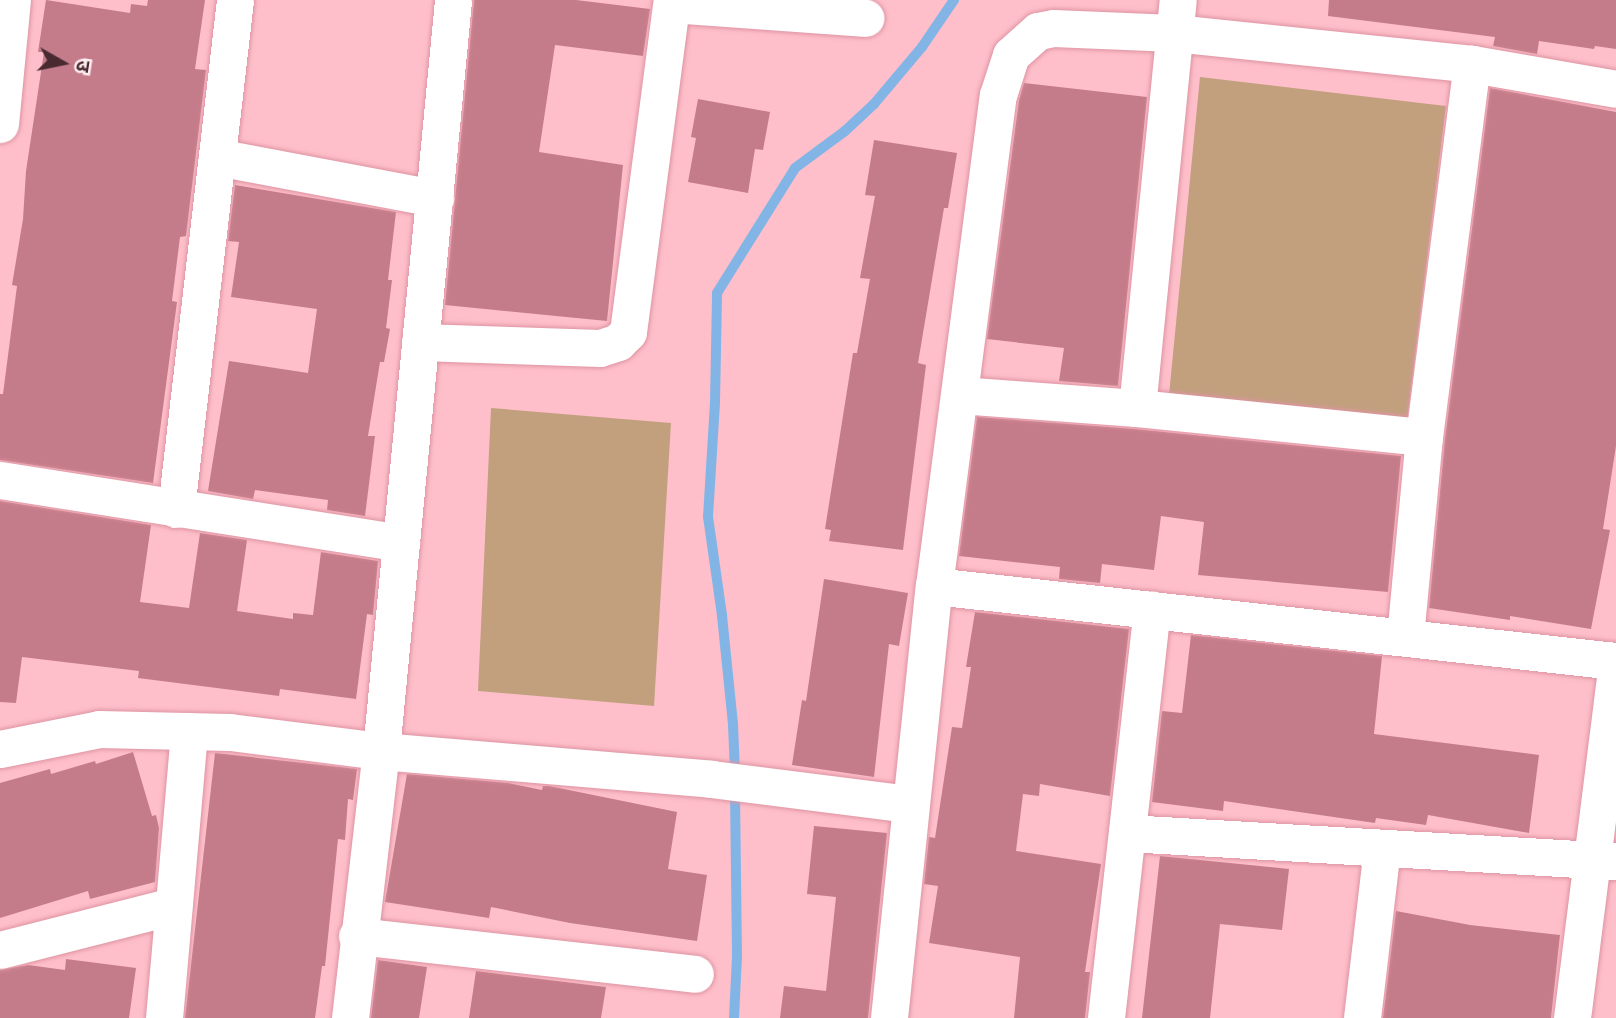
<!DOCTYPE html>
<meta charset="utf-8">
<style>
body{margin:0}
#map{position:relative;width:1616px;height:1018px;overflow:hidden;background:#febfca;font-family:Raleway,"Noto Sans Devanagari",sans-serif}
div>[style]{position:absolute}
.green>*{inset:0;background:#c2a07e}
.stream>*{height:10px;margin:-5px;padding:0 5px;transform-origin:5px;border-radius:5px;background:#82b5e6}
.building>*{inset:0;background:#c57c8a}
.roads{filter:drop-shadow(0 0 2px #de94a2) drop-shadow(0 0 2px #de94a2)}
.minor>*{height:37px;margin:-18.5px;padding:0 18.5px;transform-origin:18.5px;border-radius:18.5px;background:#fff}
span{translate:-50% -50%;white-space:nowrap;text-align:center;line-height:1.15;-webkit-text-stroke:5px #ffeef1;paint-order:stroke}
.north{position:absolute;left:28px;top:28px;width:70px;height:70px;-webkit-text-stroke:5px #ffeef1;paint-order:stroke;rotate:99deg;font-size:19px;font-weight:700;line-height:28px;text-align:center;color:#482a30}
.north::after{content:'';display:block;margin:auto;width:24px;height:32px;background:#482a30;clip-path:polygon(50% 0,100% 100%,50% 72%,0 100%)}
</style>
<div id="map">
<div class="green">
<div style="clip-path:polygon(1200px 77px,1446px 106px,1407px 421px,1169px 395px)"></div>
<div style="clip-path:polygon(491px 408px,671px 423px,654px 706px,478px 691px)"></div>
</div>
<div class="stream">
<div style="left:735px;top:774px;width:50px;rotate:-92.3deg"></div>
<div style="left:733px;top:724px;width:110px;rotate:-95.8deg"></div>
<div style="left:722px;top:615px;width:99px;rotate:-98.1deg"></div>
<div style="left:708px;top:517px;width:115px;rotate:-86.5deg"></div>
<div style="left:715px;top:402px;width:109px;rotate:-88.9deg"></div>
<div style="left:717px;top:293px;width:147px;rotate:-58deg"></div>
<div style="left:795px;top:168px;width:62px;rotate:-36.5deg"></div>
<div style="left:845px;top:131px;width:40px;rotate:-43deg"></div>
<div style="left:874px;top:104px;width:75px;rotate:-49.9deg"></div>
<div style="left:922px;top:47px;width:57px;rotate:-55.8deg"></div>
<div style="left:734px;top:1018px;width:62px;rotate:-87.2deg"></div>
<div style="left:737px;top:956px;width:167px;rotate:-90.7deg"></div>
</div>
<div class="building">
<div style="clip-path:polygon(46px 0,130px 13px,131px 4px,147px 6px,148px 0,205px 0,195px 69px,206px 70px,186px 236px,180px 237px,172px 301px,177px 302px,153px 483px,0 460px,0 394px,3px 394px,17px 286px,12px 285px,23px 219px,26px 171px,44px 52px,38px 52px)"></div>
<div style="clip-path:polygon(474px 0,576px 0,650px 9px,643px 56px,555px 45px,539px 152px,623px 165px,607px 321px,445px 305px)"></div>
<div style="clip-path:polygon(1329px 0,1616px 0,1616px 49px,1595px 46px,1594px 49px,1539px 41px,1537px 54px,1493px 46px,1495px 37px,1328px 16px)"></div>
<div style="clip-path:polygon(1024px 83px,1147px 97px,1118px 386px,1059px 381px,1064px 348px,987px 339px,1019px 100px)"></div>
<div style="clip-path:polygon(1490px 88px,1616px 112px,1616px 446px,1603px 529px,1610px 530px,1591px 629px,1510px 616px,1510px 620px,1429px 608px,1445px 439px)"></div>
<div style="clip-path:polygon(698px 99px,770px 112px,763px 150px,755px 149px,748px 193px,688px 182px,696px 138px,691px 137px)"></div>
<div style="clip-path:polygon(874px 140px,957px 153px,948px 208px,944px 208px,918px 363px,926px 365px,903px 550px,829px 541px,831px 530px,825px 529px,853px 353px,857px 353px,870px 279px,860px 278px,875px 196px,865px 195px)"></div>
<div style="clip-path:polygon(235px 185px,396px 212px,388px 280px,392px 280px,386px 328px,390px 329px,384px 362px,380px 362px,368px 436px,375px 436px,365px 516px,327px 510px,328px 500px,255px 490px,253px 499px,208px 491px,229px 361px,308px 373px,317px 309px,231px 297px,239px 242px,228px 241px)"></div>
<div style="clip-path:polygon(977px 417px,1135px 429px,1401px 456px,1388px 592px,1198px 575px,1204px 522px,1161px 516px,1154px 570px,1102px 564px,1100px 583px,1059px 579px,1060px 567px,959px 556px)"></div>
<div style="clip-path:polygon(0 501px,151px 525px,140px 602px,189px 608px,200px 533px,247px 540px,237px 611px,293px 619px,293px 613px,313px 615px,321px 552px,378px 561px,373px 615px,367px 614px,356px 699px,280px 689px,279px 696px,138px 678px,139px 671px,22px 657px,16px 703px,0 702px)"></div>
<div style="clip-path:polygon(824px 579px,908px 593px,899px 646px,889px 644px,874px 777px,792px 765px,802px 700px,806px 701px)"></div>
<div style="clip-path:polygon(975px 612px,1129px 629px,1110px 796px,1040px 784px,1039px 796px,1023px 794px,1016px 851px,1101px 864px,1085px 972px,1090px 972px,1085px 1018px,1014px 1018px,1020px 957px,929px 943px,938px 886px,924px 884px,929px 837px,935px 838px,952px 727px,962px 728px,971px 667px,966px 667px)"></div>
<div style="clip-path:polygon(1191px 635px,1382px 656px,1374px 734px,1539px 755px,1529px 833px,1428px 815px,1426px 825px,1376px 818px,1375px 823px,1224px 801px,1223px 811px,1152px 802px,1162px 711px,1182px 713px)"></div>
<div style="clip-path:polygon(133px 752px,152px 816px,156px 815px,159px 828px,155px 882px,90px 899px,88px 891px,0 918px,0 783px,50px 769px,51px 774px,95px 761px,96px 764px)"></div>
<div style="clip-path:polygon(215px 753px,357px 769px,353px 800px,348px 799px,345px 840px,338px 839px,325px 966px,322px 966px,315px 1018px,185px 1018px)"></div>
<div style="clip-path:polygon(407px 774px,508px 783px,542px 790px,543px 786px,549px 786px,677px 812px,668px 869px,707px 875px,697px 941px,570px 923px,491px 907px,489px 918px,385px 902px)"></div>
<div style="clip-path:polygon(814px 826px,887px 833px,868px 1018px,780px 1018px,784px 986px,826px 991px,836px 897px,807px 894px)"></div>
<div style="clip-path:polygon(1160px 856px,1289px 869px,1282px 930px,1220px 924px,1210px 1018px,1142px 1018px)"></div>
<div style="clip-path:polygon(1396px 911px,1470px 925px,1560px 935px,1551px 1018px,1383px 1018px)"></div>
<div style="clip-path:polygon(66px 959px,136px 968px,129px 1018px,0 1018px,0 970px,28px 965px,65px 970px)"></div>
<div style="clip-path:polygon(378px 960px,427px 967px,419px 1018px,371px 1018px)"></div>
<div style="clip-path:polygon(476px 971px,606px 987px,601px 1018px,469px 1018px)"></div>
</div>
<div class="roads">
<div class="minor">
<div style="left:672px;top:4px;width:194px;rotate:4.1deg"></div>
<div style="left:0;top:124px;width:125px;rotate:-84.5deg"></div>
<div style="left:217px;top:157px;width:222px;rotate:10.7deg"></div>
<div style="left:420px;top:342px;width:180px;rotate:1.9deg"></div>
<div style="left:600px;top:348px;width:19px;rotate:-18deg"></div>
<div style="left:618px;top:342px;width:14px;rotate:-45deg"></div>
<div style="left:628px;top:332px;width:335px;rotate:-82.5deg"></div>
<div style="left:959px;top:395px;width:178px;rotate:4.2deg"></div>
<div style="left:1137px;top:408px;width:288px;rotate:5.8deg"></div>
<div style="left:1137px;top:408px;width:410px;rotate:-84.3deg"></div>
<div style="left:0;top:480px;width:406px;rotate:8.9deg"></div>
<div style="left:176px;top:509px;width:512px;rotate:-83.39deg"></div>
<div style="left:934px;top:586px;width:686px;rotate:6.28deg"></div>
<div style="left:1405px;top:637px;width:201px;rotate:-84.6deg"></div>
<div style="left:1424px;top:437px;width:376px;rotate:-82.7deg"></div>
<div style="left:0;top:749px;width:101px;rotate:-11.4deg"></div>
<div style="left:99px;top:729px;width:131px;rotate:1.3deg"></div>
<div style="left:230px;top:732px;width:152px;rotate:7.2deg"></div>
<div style="left:381px;top:751px;width:331px;rotate:4.8deg"></div>
<div style="left:711px;top:779px;width:200px;rotate:7.2deg"></div>
<div style="left:1127px;top:833px;width:490px;rotate:3.3deg"></div>
<div style="left:357px;top:936px;width:340px;rotate:6.4deg"></div>
<div style="left:0;top:950px;width:179px;rotate:-14.3deg"></div>
<div style="left:164px;top:1018px;width:288px;rotate:-85deg"></div>
<div style="left:350px;top:1018px;width:269px;rotate:-83.4deg"></div>
<div style="left:381px;top:751px;width:754px;rotate:-84.52deg"></div>
<div style="left:889px;top:1018px;width:434px;rotate:-84.1deg"></div>
<div style="left:934px;top:586px;width:495px;rotate:-82.6deg"></div>
<div style="left:998px;top:95px;width:42px;rotate:-72deg"></div>
<div style="left:1011px;top:55px;width:36px;rotate:-42deg"></div>
<div style="left:1038px;top:31px;width:15px;rotate:-11deg"></div>
<div style="left:1053px;top:28px;width:121px;rotate:2.4deg"></div>
<div style="left:1174px;top:33px;width:300px;rotate:5.9deg"></div>
<div style="left:1472px;top:64px;width:146px;rotate:9.8deg"></div>
<div style="left:1106px;top:1018px;width:411px;rotate:-83.6deg"></div>
<div style="left:1362px;top:1018px;width:171px;rotate:-83.3deg"></div>
<div style="left:1572px;top:1018px;width:351px;rotate:-82.8deg"></div>
</div>
</div>
<div class="north">उ</div>
</div>
